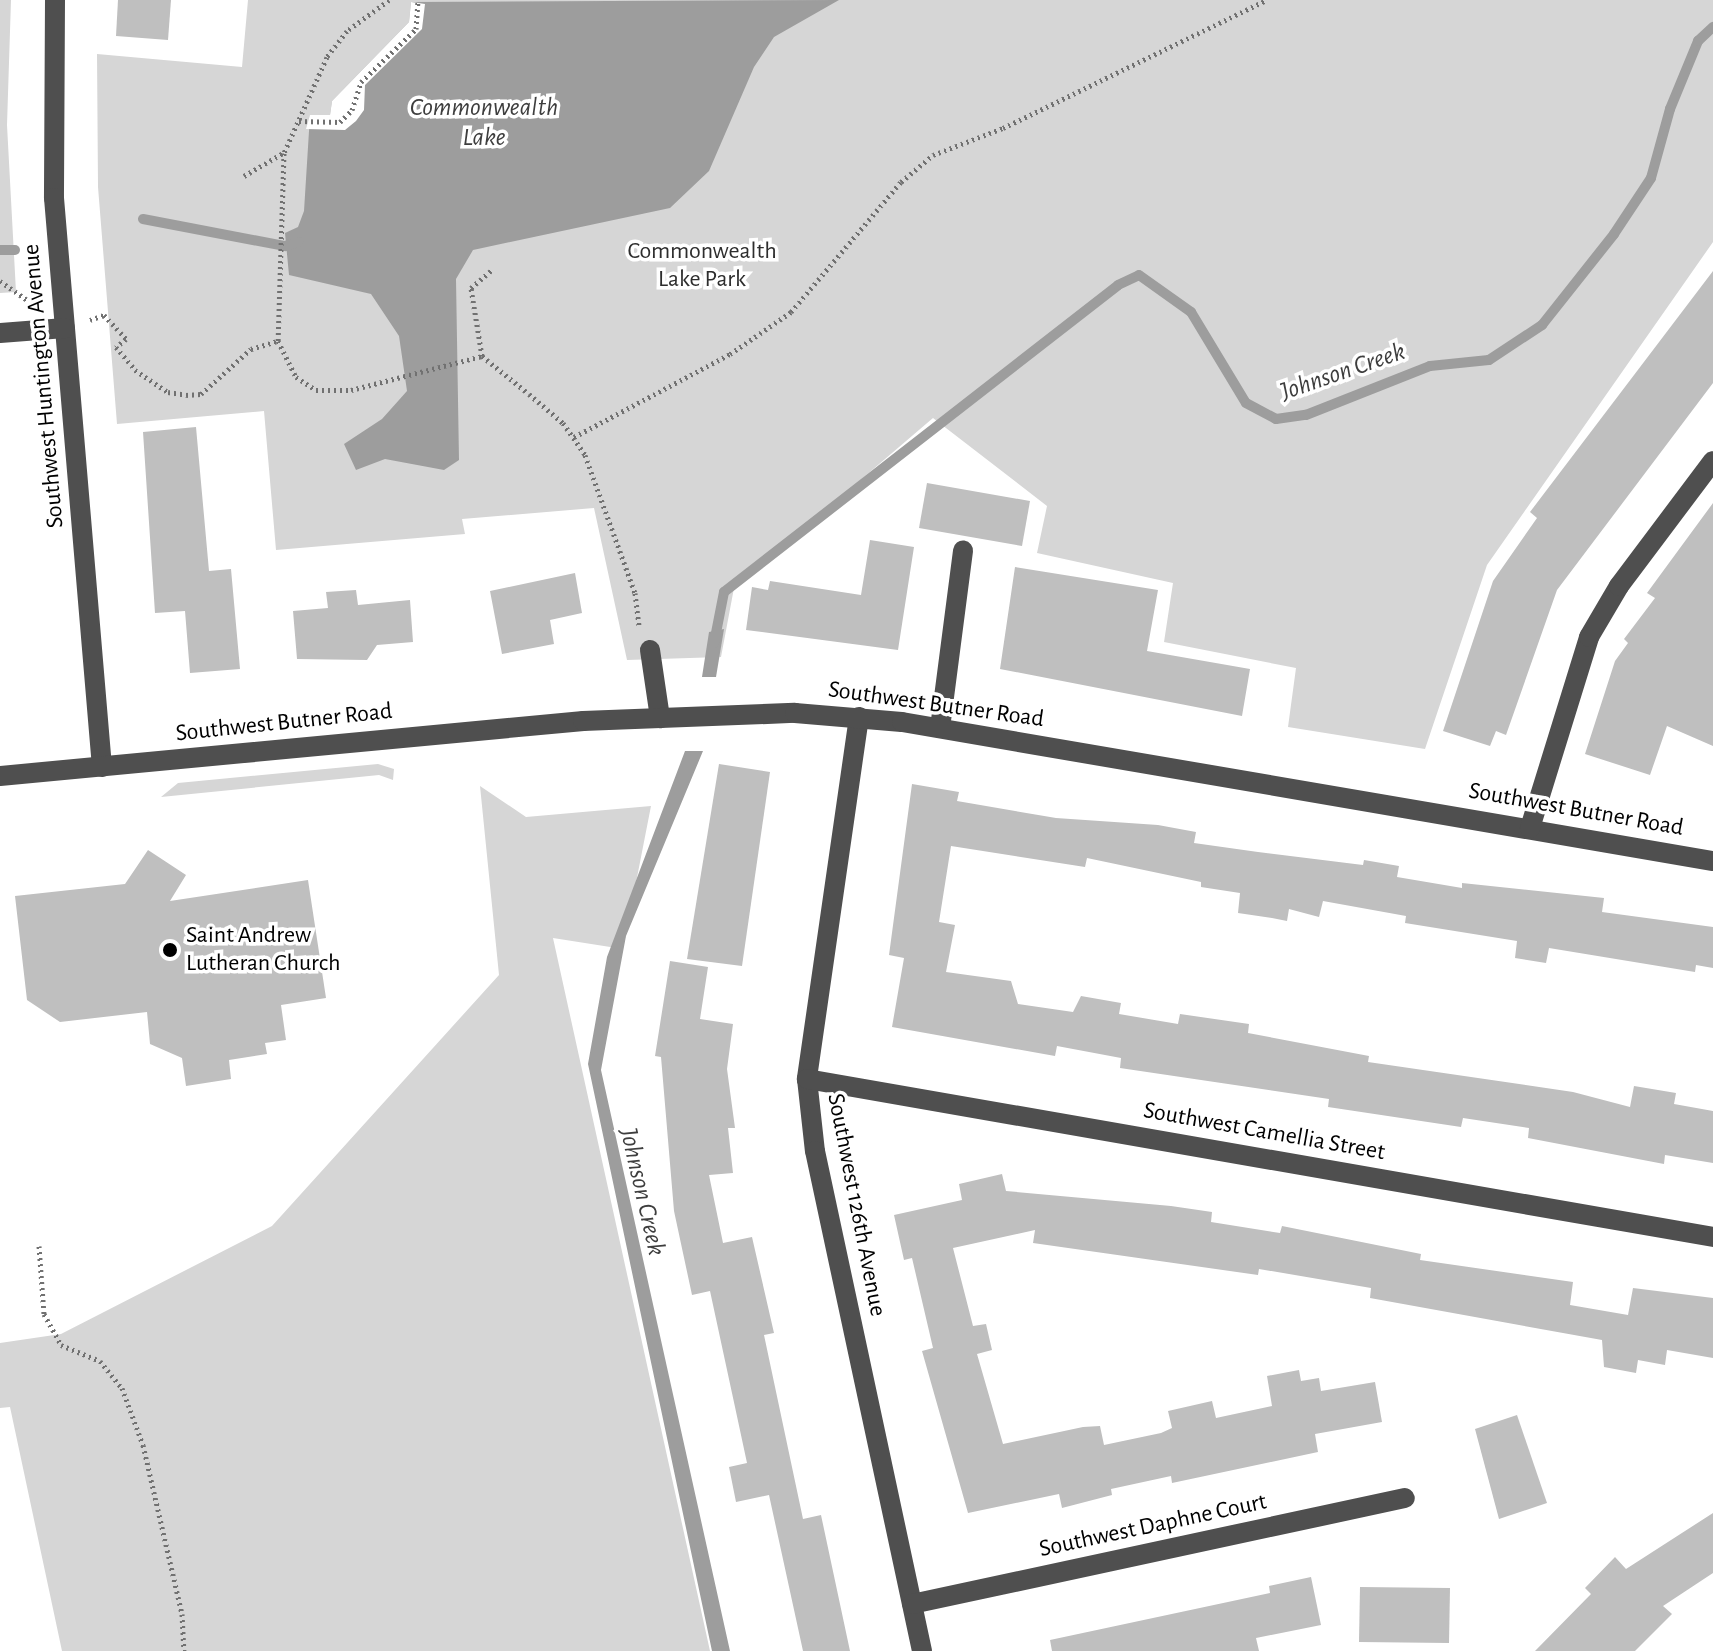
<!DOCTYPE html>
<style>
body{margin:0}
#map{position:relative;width:1713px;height:1651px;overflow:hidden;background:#fff;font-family:"Alegreya Sans",sans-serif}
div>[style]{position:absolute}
.green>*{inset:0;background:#d6d6d6}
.water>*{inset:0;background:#9d9d9d}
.pier>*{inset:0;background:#fff}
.stream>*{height:10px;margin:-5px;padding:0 5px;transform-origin:5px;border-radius:5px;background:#9d9d9d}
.building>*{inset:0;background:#bfbfbf}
.path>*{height:5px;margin-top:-2.5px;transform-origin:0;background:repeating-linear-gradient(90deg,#717171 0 2px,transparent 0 6px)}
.minor>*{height:20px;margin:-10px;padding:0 10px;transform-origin:10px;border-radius:10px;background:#4f4f4f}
.dots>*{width:22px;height:22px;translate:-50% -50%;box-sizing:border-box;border:4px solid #fff;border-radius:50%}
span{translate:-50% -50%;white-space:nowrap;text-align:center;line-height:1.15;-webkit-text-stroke:7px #fff;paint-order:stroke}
.park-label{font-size:24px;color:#2d2d2d}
.street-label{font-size:24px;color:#000}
.poi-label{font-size:24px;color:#000}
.left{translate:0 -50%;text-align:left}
.water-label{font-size:26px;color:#3e3e3e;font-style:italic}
</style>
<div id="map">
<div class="green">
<div style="clip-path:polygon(0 0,11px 0,7px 125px,16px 292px,0 293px)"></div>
<div style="clip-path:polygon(248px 0,1713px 0,1713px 242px,1487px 565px,1425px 749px,1288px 727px,1296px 668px,1164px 642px,1173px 583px,1037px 553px,1047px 506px,933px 418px,734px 588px,721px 657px,627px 660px,594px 508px,462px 519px,465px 534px,276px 550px,264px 411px,117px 424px,98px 187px,97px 54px,242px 67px)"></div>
<div style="clip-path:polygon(378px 764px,394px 769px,393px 780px,379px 775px,161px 797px,178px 783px)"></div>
<div style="clip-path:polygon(480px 786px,526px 817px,651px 806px,623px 949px,553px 938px,710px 1651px,62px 1651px,10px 1407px,0 1408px,0 1343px,61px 1334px,272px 1226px,499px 975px)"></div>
</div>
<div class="water">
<div style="clip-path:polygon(839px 0,774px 37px,754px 67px,709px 171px,670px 208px,473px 250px,456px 279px,459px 460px,444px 470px,385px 459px,356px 470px,344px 444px,382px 419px,407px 391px,399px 336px,371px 294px,289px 275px,285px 233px,298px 227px,304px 211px,310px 115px,330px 115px,332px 101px,409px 22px,411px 2px)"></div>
<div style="clip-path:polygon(724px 629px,716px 677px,702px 677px,709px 632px)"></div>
<div style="clip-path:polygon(685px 751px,703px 751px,626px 936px,601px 1070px,730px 1651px,712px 1651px,588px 1064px,607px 957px)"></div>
</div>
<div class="pier">
<div style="clip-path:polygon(411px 2px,425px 4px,422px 29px,365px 85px,364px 110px,356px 121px,345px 130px,306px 129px,310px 115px,330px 115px,332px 101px,409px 22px)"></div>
</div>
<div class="stream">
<div style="left:143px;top:219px;width:145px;rotate:10.8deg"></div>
<div style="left:285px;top:246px;width:14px;rotate:-17deg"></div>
<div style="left:0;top:250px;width:15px"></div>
<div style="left:714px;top:643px;width:52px;rotate:-78.9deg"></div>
<div style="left:724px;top:592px;width:499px;rotate:-37.9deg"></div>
<div style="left:1118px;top:285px;width:23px;rotate:-25deg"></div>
<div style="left:1139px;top:275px;width:64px;rotate:35.4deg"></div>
<div style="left:1191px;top:312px;width:106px;rotate:58.9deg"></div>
<div style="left:1246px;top:403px;width:34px;rotate:28deg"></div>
<div style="left:1276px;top:419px;width:30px;rotate:-8deg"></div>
<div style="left:1306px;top:415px;width:133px;rotate:-21.6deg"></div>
<div style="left:1430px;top:366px;width:59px;rotate:-5.8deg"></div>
<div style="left:1489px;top:360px;width:64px;rotate:-33.4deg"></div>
<div style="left:1542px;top:325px;width:116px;rotate:-51.6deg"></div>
<div style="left:1614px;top:234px;width:67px;rotate:-56.5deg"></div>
<div style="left:1651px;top:178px;width:72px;rotate:-74.6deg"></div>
<div style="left:1670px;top:109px;width:74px;rotate:-67.6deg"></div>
<div style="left:1698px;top:41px;width:21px;rotate:-43deg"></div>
</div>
<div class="building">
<div style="clip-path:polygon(118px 0,171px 0,168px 40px,116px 36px)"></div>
<div style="clip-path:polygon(1713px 271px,1713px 383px,1557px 590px,1506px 735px,1496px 731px,1490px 746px,1443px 731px,1493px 581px,1537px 518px,1530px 512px)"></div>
<div style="clip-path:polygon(196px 427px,209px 571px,231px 569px,240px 669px,190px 673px,185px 611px,155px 613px,143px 432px)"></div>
<div style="clip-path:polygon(927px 483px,1030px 501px,1022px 546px,919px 528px)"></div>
<div style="clip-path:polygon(1713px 503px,1713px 746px,1667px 726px,1650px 775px,1585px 754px,1615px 661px,1628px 643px,1624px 639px,1655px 598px,1647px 593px)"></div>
<div style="clip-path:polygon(870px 540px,914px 547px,898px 650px,746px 630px,752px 587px,768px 590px,770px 581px,861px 595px)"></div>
<div style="clip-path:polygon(1015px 567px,1158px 590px,1147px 651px,1250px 669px,1242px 716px,1000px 669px)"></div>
<div style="clip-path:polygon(575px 573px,582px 613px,550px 620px,554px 644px,502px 654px,490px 591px)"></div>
<div style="clip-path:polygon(356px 590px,358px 605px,410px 600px,413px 642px,377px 645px,367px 660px,297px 659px,293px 611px,328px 608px,326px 592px)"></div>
<div style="clip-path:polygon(719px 764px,770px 772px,742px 966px,687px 959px)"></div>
<div style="clip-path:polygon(912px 784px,959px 792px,957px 801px,1056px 818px,1158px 825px,1196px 832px,1194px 843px,1258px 852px,1363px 865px,1364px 860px,1399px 866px,1397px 877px,1462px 888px,1462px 883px,1604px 898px,1602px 912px,1713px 927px,1713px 968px,1696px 965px,1695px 972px,1549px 948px,1546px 963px,1515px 958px,1517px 941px,1405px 923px,1406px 916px,1323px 901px,1319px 917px,1289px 909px,1287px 921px,1272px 918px,1238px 913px,1240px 893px,1201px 887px,1201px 882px,1087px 858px,1085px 867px,951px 846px,939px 922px,955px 925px,946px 972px,1011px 981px,1018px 1004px,1073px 1012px,1081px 996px,1121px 1003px,1119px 1014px,1178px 1024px,1180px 1014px,1249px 1024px,1248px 1033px,1369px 1056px,1368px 1062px,1573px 1092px,1630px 1107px,1634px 1086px,1676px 1093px,1674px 1104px,1713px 1111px,1713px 1163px,1665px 1155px,1664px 1164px,1528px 1138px,1529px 1128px,1463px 1118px,1461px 1127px,1328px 1107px,1329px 1099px,1120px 1068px,1121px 1058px,1057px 1046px,1055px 1056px,892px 1027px,904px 958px,889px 955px)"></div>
<div style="clip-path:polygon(148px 850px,186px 875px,170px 901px,308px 880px,326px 998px,281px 1005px,286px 1040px,265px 1043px,267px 1054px,229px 1060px,231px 1079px,186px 1086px,182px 1058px,150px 1044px,147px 1012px,60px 1022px,27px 1000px,15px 896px,125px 884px)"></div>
<div style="clip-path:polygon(670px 961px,708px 967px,700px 1019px,733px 1024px,727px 1069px,735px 1128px,728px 1128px,733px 1173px,709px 1175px,723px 1243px,752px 1237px,774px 1333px,764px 1335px,803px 1519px,821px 1515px,850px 1651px,803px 1651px,769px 1495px,736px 1502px,729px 1467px,747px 1463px,735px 1407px,710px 1291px,692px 1295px,674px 1211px,661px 1057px,655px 1056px)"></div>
<div style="clip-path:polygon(1002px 1174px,1006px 1191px,1171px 1206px,1212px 1212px,1211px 1222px,1280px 1233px,1282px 1226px,1421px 1254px,1420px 1260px,1573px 1282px,1570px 1305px,1628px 1315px,1633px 1288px,1713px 1298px,1713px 1358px,1667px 1350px,1665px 1365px,1638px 1360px,1636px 1373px,1604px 1367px,1602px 1340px,1370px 1298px,1371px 1288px,1259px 1269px,1258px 1275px,1033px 1243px,1035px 1230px,953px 1248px,973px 1326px,986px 1324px,992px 1350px,977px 1354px,1003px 1444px,1083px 1427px,1100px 1426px,1104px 1445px,1161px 1433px,1172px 1428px,1168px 1411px,1212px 1401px,1216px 1418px,1272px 1406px,1267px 1376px,1299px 1370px,1301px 1381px,1319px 1378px,1321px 1391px,1375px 1382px,1382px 1422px,1315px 1434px,1318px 1452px,1172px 1483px,1171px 1476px,1111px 1489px,1112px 1495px,1062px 1508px,1059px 1494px,968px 1513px,922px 1351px,933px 1348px,912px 1258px,904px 1260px,894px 1215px,962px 1200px,959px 1184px)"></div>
<div style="clip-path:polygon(1517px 1415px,1547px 1503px,1499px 1519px,1475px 1429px)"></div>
<div style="clip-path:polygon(1713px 1513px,1713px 1573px,1663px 1606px,1672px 1614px,1635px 1651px,1535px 1651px,1591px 1594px,1585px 1588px,1615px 1557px,1626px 1569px)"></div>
<div style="clip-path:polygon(1311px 1577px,1321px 1625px,1256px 1638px,1259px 1651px,1052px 1651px,1050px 1640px,1270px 1593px,1269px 1586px)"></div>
<div style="clip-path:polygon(1360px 1587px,1450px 1588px,1449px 1643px,1359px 1642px)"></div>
</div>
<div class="path">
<div style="left:389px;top:0;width:52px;rotate:143.6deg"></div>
<div style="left:347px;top:31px;width:33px;rotate:128deg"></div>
<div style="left:327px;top:57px;width:105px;rotate:114.1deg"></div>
<div style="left:284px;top:153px;width:188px;rotate:91.8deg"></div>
<div style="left:278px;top:341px;width:40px;rotate:63.4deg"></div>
<div style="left:296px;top:377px;width:24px;rotate:33deg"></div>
<div style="left:316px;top:390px;width:35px"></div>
<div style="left:351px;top:390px;width:135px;rotate:-14.5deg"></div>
<div style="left:482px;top:356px;width:60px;rotate:39deg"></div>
<div style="left:529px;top:394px;width:45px;rotate:40.5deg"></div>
<div style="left:563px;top:423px;width:39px;rotate:55deg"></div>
<div style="left:585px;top:455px;width:147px;rotate:70.1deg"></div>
<div style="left:635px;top:593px;width:34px;rotate:83deg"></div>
<div style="left:299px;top:121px;width:41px;rotate:1.4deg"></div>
<div style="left:340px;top:122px;width:17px;rotate:-45deg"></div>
<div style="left:352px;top:110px;width:29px;rotate:-72deg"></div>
<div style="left:361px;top:82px;width:76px;rotate:-43.9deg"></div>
<div style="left:416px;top:29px;width:29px;rotate:-86deg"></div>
<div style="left:244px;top:176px;width:45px;rotate:-30.5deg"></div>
<div style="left:0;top:281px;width:40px;rotate:34.9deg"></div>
<div style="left:90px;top:320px;width:15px;rotate:-20deg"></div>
<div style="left:104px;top:315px;width:33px;rotate:47deg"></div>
<div style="left:126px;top:339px;width:13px;rotate:141deg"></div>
<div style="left:116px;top:347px;width:30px;rotate:50deg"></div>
<div style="left:135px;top:370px;width:40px;rotate:34deg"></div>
<div style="left:168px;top:392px;width:18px;rotate:9deg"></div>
<div style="left:186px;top:395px;width:15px;rotate:-4deg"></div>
<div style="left:201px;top:394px;width:67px;rotate:-42deg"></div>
<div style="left:251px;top:349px;width:28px;rotate:-17deg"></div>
<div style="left:482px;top:356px;width:69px;rotate:-99.2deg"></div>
<div style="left:471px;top:288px;width:28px;rotate:-41deg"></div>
<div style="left:574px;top:437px;width:177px;rotate:-28deg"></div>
<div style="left:730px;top:354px;width:74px;rotate:-34.5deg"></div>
<div style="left:791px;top:312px;width:170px;rotate:-49.8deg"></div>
<div style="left:901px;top:182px;width:42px;rotate:-40.2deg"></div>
<div style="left:933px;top:155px;width:75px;rotate:-21.1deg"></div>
<div style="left:1003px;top:128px;width:293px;rotate:-25.9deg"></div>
<div style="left:39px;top:1246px;width:68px;rotate:85.8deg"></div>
<div style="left:44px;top:1314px;width:35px;rotate:61deg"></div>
<div style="left:61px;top:1345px;width:42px;rotate:22.3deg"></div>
<div style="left:100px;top:1361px;width:35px;rotate:51deg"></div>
<div style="left:122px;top:1388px;width:61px;rotate:69.8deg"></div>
<div style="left:143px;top:1445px;width:173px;rotate:77deg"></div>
<div style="left:182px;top:1614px;width:37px;rotate:87deg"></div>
</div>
<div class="minor">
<div style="left:55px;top:0;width:198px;rotate:90.3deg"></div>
<div style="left:54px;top:198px;width:571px;rotate:85.18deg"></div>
<div style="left:0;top:333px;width:65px;rotate:-4.4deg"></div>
<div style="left:650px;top:650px;width:69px;rotate:81.6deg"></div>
<div style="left:859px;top:717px;width:366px;rotate:98.2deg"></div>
<div style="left:807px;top:1079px;width:72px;rotate:83.7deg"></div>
<div style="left:815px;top:1151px;width:511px;rotate:77.92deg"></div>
<div style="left:940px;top:728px;width:179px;rotate:-82.6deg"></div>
<div style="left:0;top:776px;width:586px;rotate:-5.39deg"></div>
<div style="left:583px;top:721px;width:212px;rotate:-2.2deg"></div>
<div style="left:795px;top:713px;width:107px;rotate:4.8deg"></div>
<div style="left:902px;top:722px;width:823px;rotate:9.73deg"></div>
<div style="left:1530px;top:828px;width:200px;rotate:-72.8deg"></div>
<div style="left:1589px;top:637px;width:59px;rotate:-59.5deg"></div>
<div style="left:1619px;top:586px;width:156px;rotate:-53.1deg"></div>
<div style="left:807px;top:1079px;width:920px;rotate:9.89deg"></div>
<div style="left:912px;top:1604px;width:504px;rotate:-12.13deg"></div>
</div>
<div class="dots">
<div style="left:170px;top:950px;background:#000"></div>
</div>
<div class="park-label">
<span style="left:702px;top:266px">Commonwealth<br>Lake Park</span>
</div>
<div class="street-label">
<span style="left:44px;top:386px;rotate:-95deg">Southwest Huntington Avenue</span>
<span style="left:936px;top:705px;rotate:8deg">Southwest Butner Road</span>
<span style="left:284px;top:723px;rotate:-6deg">Southwest Butner Road</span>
<span style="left:1576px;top:810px;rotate:10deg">Southwest Butner Road</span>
<span style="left:1264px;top:1132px;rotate:10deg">Southwest Camellia Street</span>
<span style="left:856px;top:1205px;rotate:79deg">Southwest 126th Avenue</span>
<span style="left:1153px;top:1526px;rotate:-12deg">Southwest Daphne Court</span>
</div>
<div class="poi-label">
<span class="left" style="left:186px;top:950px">Saint Andrew<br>Lutheran Church</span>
</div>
<div class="water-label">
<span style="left:484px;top:123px">Commonwealth<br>Lake</span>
<span style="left:1343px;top:372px;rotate:-19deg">Johnson Creek</span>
<span style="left:642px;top:1192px;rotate:77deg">Johnson Creek</span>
</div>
</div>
